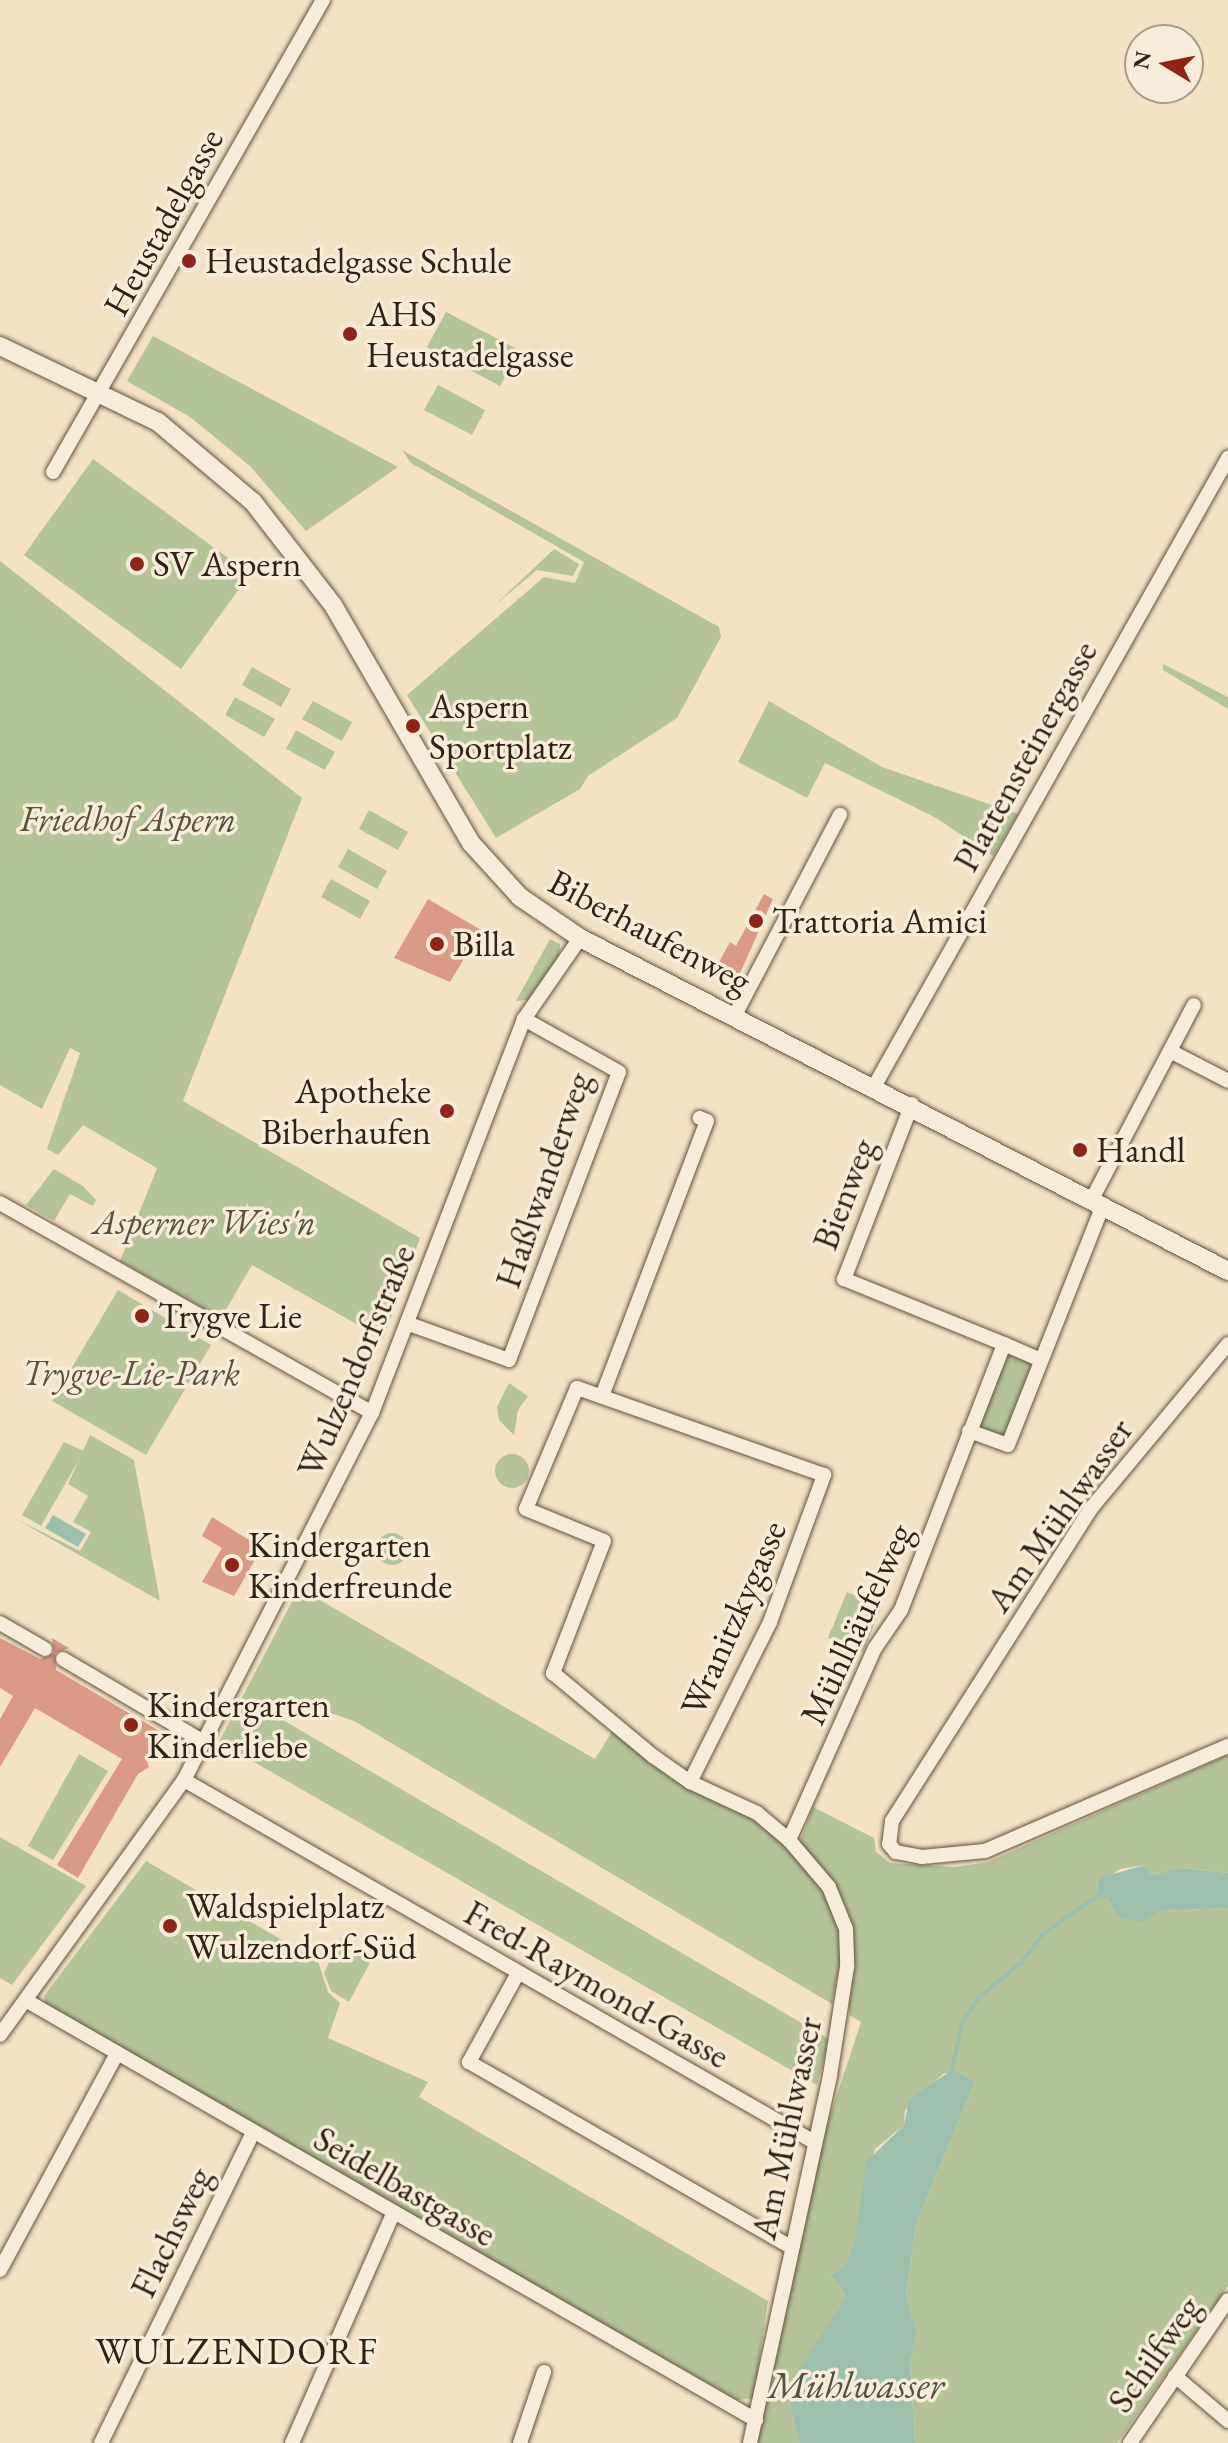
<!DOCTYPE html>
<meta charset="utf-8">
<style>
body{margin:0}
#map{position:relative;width:1228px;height:2443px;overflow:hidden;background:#f3e2c4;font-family:"EB Garamond",serif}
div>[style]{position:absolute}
.green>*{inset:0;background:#b5c498}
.round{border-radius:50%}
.water>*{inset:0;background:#9dbfae}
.stream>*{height:4px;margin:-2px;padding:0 2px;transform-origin:2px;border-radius:2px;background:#9dbfae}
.building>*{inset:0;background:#da9a86}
.roads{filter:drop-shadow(0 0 2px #62533f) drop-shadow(0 0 2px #62533f)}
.minor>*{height:14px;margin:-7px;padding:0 7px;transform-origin:7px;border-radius:7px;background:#f7ecd9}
.secondary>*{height:18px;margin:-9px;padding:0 9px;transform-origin:9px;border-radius:9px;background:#f7ecd9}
.dots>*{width:22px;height:22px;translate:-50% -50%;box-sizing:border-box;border:4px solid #f7ecd9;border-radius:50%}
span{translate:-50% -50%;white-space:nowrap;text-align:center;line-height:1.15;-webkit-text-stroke:7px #f7ecd9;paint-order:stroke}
.street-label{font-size:36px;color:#312313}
.poi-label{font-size:36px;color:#312313}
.left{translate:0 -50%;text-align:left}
.right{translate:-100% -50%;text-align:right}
.park-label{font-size:36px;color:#59533b;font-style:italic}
.neighbourhood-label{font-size:38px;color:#312313;letter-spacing:2px}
.water-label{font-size:38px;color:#515242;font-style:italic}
.north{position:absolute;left:1124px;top:24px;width:80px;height:80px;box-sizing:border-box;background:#f7ecd9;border:2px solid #a89c8a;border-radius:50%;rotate:280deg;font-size:22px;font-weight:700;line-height:32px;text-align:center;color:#312313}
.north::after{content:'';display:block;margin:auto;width:28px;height:36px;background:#8f2418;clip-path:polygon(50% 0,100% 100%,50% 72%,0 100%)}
</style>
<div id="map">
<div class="green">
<div style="clip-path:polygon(446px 312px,519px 350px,500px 386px,427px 347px)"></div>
<div style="clip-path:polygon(153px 336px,398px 467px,306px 531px,250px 466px,190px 417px,127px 381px)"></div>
<div style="clip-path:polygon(438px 385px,485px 410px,472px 435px,424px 410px)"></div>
<div style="clip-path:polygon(402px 450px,719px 627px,721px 637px,677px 718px,588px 776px,580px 789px,496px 838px,407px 695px,544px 577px,575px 583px,584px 562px,411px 463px)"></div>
<div style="clip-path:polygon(93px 459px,250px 574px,181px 669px,24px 555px)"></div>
<div style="clip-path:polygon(554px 549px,579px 564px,573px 576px,537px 570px,494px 606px)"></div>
<div style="clip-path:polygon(0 561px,302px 798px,183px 1101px,420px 1238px,383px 1339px,252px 1265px,221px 1318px,120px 1261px,157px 1168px,83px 1125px,58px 1155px,47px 1149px,80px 1053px,70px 1048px,42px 1109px,0 1085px)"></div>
<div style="clip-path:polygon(1163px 664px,1228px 697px,1228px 709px,1163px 670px)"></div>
<div style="clip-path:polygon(252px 667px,291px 689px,281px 707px,242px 685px)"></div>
<div style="clip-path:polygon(235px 697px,275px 719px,264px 737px,225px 715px)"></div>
<div style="clip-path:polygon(313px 701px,352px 722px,342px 741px,302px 719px)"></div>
<div style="clip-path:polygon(769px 701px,882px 767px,1018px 814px,993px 856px,936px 818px,825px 763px,807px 798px,738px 762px)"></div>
<div style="clip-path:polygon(296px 730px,335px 752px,325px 770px,286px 749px)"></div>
<div style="clip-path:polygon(369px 810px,408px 832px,398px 850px,359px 829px)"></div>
<div style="clip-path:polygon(348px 849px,387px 871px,377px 889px,338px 867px)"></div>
<div style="clip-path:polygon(331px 879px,370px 901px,360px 919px,321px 897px)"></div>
<div style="clip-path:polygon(550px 939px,560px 944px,559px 959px,528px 1000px,516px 1001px)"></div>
<div style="clip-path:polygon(54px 1169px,83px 1186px,96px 1200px,93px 1206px,70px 1194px,54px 1221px,26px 1205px)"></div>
<div style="clip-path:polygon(118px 1290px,211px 1345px,146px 1455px,52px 1401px)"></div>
<div style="clip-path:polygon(1013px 1355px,1028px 1360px,1032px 1369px,1008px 1432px,998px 1437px,979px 1425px,1003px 1357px)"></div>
<div style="clip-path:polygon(509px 1383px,528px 1396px,518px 1410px,514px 1435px,499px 1420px,497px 1407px)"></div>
<div style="clip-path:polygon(90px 1435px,134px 1460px,160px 1601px,16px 1519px,80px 1551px,91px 1532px,73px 1522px,88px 1496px,68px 1484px)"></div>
<div style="clip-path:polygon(64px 1442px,84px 1451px,41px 1526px,22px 1515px)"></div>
<div class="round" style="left:495px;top:1454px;width:34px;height:34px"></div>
<div class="round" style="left:376px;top:1533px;width:32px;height:32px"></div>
<div style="clip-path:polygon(299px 1588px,595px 1759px,613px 1730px,673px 1780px,747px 1814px,775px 1834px,810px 1870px,838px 1911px,843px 1948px,832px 2004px,354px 1721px,293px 1700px,276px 1716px,829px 2039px,817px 2085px,219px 1742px)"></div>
<div style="clip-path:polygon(847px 1592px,882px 1606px,863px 1652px,828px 1638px)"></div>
<div style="clip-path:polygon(79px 1754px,108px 1771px,53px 1860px,28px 1846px)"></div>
<div style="clip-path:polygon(1228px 1755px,1228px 1873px,1184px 1868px,1151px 1875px,1144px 1865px,1120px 1869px,1100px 1883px,1098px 1896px,1108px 1899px,1117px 1916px,1137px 1920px,1159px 1911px,1228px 1908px,1228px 2286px,1117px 2443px,915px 2443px,910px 2362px,917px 2333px,906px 2298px,916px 2224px,975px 2081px,944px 2073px,905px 2110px,904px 2125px,875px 2149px,855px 2239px,845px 2266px,831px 2275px,847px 2296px,796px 2375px,790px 2409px,800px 2443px,757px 2443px,815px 2161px,861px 2022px,849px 2015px,846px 1907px,799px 1844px,813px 1807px,874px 1838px,876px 1852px,890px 1863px,955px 1867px,988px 1862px)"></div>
<div style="clip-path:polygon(0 1837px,86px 1886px,12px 1985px,0 1978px)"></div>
<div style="clip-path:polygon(146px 1861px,318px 1961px,328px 1992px,340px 2003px,328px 2038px,428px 2082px,419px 2097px,768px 2301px,754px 2398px,737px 2400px,46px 2006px,44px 1996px)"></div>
<div style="clip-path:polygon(341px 1938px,373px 1957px,349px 2002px,331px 1991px,324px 1973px)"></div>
</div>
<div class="water">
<div style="clip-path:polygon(53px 1515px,86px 1534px,78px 1547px,45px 1528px)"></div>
<div style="clip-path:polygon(1145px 1865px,1151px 1875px,1183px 1868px,1228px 1873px,1228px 1908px,1159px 1911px,1140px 1922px,1117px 1916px,1108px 1899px,1098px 1896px,1099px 1878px)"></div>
<div style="clip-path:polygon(952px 2070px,975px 2081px,916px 2224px,906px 2297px,917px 2333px,910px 2362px,915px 2443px,800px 2443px,790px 2409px,796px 2374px,847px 2296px,831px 2275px,845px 2266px,855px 2239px,866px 2162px,904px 2125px,909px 2099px)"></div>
</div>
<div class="stream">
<div style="left:951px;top:2073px;width:54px;rotate:-77.2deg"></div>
<div style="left:963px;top:2020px;width:28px;rotate:-55deg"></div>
<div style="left:979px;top:1997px;width:54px;rotate:-39deg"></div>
<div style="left:1021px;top:1963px;width:35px;rotate:-53deg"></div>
<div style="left:1042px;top:1935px;width:71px;rotate:-35.3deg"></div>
</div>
<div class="building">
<div style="clip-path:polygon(764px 894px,773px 899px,737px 980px,717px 966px,730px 942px,736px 946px)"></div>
<div style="clip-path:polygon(428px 899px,481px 930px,450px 982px,394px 958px)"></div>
<div style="clip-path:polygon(212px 1517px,262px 1548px,234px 1596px,202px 1582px,222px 1548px,202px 1536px)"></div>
<div style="clip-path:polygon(0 1638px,40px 1659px,54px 1653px,52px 1638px,69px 1648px,55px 1653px,56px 1670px,161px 1732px,146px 1759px,149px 1767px,138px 1774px,78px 1878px,57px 1865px,122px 1759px,35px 1708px,0 1767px,0 1719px,13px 1696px,0 1688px)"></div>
</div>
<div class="roads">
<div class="minor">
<div style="left:53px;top:472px;width:544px;rotate:-60.23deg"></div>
<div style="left:736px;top:1013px;width:224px;rotate:-62.3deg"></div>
<div style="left:1170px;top:1051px;width:65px;rotate:27.3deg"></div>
<div style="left:875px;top:1085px;width:720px;rotate:-60.62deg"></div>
<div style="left:912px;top:1104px;width:188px;rotate:111.2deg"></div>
<div style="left:844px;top:1279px;width:173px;rotate:22.1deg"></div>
<div style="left:1092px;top:1199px;width:219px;rotate:-62.3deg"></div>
<div style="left:0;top:1203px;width:427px;rotate:29.4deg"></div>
<div style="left:409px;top:1324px;width:106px;rotate:19.8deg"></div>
<div style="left:509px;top:1360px;width:308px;rotate:-69.1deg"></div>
<div style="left:619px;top:1072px;width:109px;rotate:-150.8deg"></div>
<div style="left:1228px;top:1344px;width:212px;rotate:129.8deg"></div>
<div style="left:1092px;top:1507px;width:372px;rotate:122.5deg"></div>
<div style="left:892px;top:1821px;width:23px;rotate:97deg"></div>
<div style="left:889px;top:1844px;width:11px;rotate:49deg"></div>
<div style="left:896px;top:1852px;width:26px;rotate:11deg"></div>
<div style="left:922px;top:1857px;width:63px;rotate:-5.4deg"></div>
<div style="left:985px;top:1851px;width:265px;rotate:-23.4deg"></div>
<div style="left:602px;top:1396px;width:294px;rotate:-69.1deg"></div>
<div style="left:707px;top:1121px;width:8px;rotate:-157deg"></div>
<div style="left:969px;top:1431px;width:41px;rotate:19.7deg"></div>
<div style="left:1008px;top:1445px;width:258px;rotate:-68.4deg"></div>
<div style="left:0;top:1623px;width:52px;rotate:30deg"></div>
<div style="left:63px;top:1659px;width:164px;rotate:30.5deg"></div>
<div style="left:184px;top:1780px;width:727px;rotate:29.88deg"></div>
<div style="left:690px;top:1782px;width:179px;rotate:-63.4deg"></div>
<div style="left:770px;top:1622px;width:157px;rotate:-69.8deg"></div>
<div style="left:824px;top:1475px;width:262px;rotate:-160.6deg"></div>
<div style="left:577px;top:1388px;width:131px;rotate:112.9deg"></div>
<div style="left:526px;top:1509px;width:84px;rotate:22.3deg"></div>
<div style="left:604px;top:1541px;width:142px;rotate:111.1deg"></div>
<div style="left:553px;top:1673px;width:130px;rotate:39.7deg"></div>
<div style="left:653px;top:1756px;width:45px;rotate:35.1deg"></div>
<div style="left:690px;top:1782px;width:74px;rotate:24.8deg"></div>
<div style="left:757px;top:1813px;width:42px;rotate:40.2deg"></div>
<div style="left:789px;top:1840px;width:62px;rotate:49.6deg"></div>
<div style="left:829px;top:1887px;width:45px;rotate:68deg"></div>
<div style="left:846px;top:1929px;width:38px;rotate:88deg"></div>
<div style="left:847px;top:1967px;width:110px;rotate:98.9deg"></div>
<div style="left:830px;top:2076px;width:376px;rotate:102.3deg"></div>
<div style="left:789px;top:1840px;width:210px;rotate:-65.9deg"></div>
<div style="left:875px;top:1648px;width:46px;rotate:-55.6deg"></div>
<div style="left:901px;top:1610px;width:285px;rotate:-68.8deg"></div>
<div style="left:1004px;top:1344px;width:40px;rotate:23.4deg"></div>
<div style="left:518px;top:1973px;width:102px;rotate:118.8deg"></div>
<div style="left:469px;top:2062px;width:373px;rotate:29.9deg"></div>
<div style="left:27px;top:2001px;width:841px;rotate:29.89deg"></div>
<div style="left:0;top:2035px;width:314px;rotate:-54.2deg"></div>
<div style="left:184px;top:1780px;width:412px;rotate:-62.9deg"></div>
<div style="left:372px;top:1413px;width:422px;rotate:-68.9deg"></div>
<div style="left:524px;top:1019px;width:98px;rotate:-55.3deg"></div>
<div style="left:0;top:2270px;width:246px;rotate:-61.6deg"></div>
<div style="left:1175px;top:2376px;width:70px;rotate:40.3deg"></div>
<div style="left:101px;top:2443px;width:345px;rotate:-63.9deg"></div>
<div style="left:292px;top:2443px;width:250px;rotate:-66.2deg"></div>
<div style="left:520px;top:2443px;width:75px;rotate:-71.3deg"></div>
<div style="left:1130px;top:2443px;width:173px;rotate:-55.6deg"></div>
</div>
<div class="secondary">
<div style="left:0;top:346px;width:175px;rotate:25.7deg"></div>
<div style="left:158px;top:422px;width:124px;rotate:40.1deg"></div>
<div style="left:253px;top:502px;width:130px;rotate:52.2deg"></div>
<div style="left:333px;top:605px;width:275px;rotate:59.9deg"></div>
<div style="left:471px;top:843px;width:73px;rotate:47.8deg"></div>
<div style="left:520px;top:897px;width:73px;rotate:34.3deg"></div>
<div style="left:580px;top:938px;width:729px;rotate:27.2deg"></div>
</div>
</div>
<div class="dots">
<div style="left:189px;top:261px;background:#8f2418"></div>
<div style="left:350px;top:334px;background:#8f2418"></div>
<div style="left:137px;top:564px;background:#8f2418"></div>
<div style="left:413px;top:726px;background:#8f2418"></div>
<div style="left:756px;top:921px;background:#8f2418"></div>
<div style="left:437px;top:944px;background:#8f2418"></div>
<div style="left:447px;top:1111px;background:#8f2418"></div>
<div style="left:1080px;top:1150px;background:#8f2418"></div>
<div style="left:142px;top:1316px;background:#8f2418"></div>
<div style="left:232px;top:1565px;background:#8f2418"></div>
<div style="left:131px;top:1725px;background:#8f2418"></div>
<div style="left:170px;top:1926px;background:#8f2418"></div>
</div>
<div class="street-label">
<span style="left:163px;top:222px;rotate:-61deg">Heustadelgasse</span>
<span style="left:1025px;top:756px;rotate:-61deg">Plattensteinergasse</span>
<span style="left:650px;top:931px;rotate:28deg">Biberhaufenweg</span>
<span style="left:543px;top:1180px;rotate:-71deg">Haßlwanderweg</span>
<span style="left:844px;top:1194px;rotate:-69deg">Bienweg</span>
<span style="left:356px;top:1361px;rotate:-67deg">Wulzendorfstraße</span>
<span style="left:1059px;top:1515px;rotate:-55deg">Am Mühlwasser</span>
<span style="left:733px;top:1618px;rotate:-66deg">Wranitzkygasse</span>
<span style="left:856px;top:1624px;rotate:-65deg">Mühlhäufelweg</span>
<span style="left:597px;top:1984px;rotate:30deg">Fred-Raymond-Gasse</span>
<span style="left:786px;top:2128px;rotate:-78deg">Am Mühlwasser</span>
<span style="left:405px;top:2186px;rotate:30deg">Seidelbastgasse</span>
<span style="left:171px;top:2232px;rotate:-64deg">Flachsweg</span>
<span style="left:1154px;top:2354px;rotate:-55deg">Schilfweg</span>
</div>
<div class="poi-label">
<span class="left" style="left:205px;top:261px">Heustadelgasse Schule</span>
<span class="left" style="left:366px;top:334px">AHS<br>Heustadelgasse</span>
<span class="left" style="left:153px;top:564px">SV Aspern</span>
<span class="left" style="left:429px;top:726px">Aspern<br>Sportplatz</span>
<span class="left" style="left:772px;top:921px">Trattoria Amici</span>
<span class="left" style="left:453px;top:944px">Billa</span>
<span class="right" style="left:431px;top:1111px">Apotheke<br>Biberhaufen</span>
<span class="left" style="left:1096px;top:1150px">Handl</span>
<span class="left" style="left:158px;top:1316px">Trygve Lie</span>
<span class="left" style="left:248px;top:1565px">Kindergarten<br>Kinderfreunde</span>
<span class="left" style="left:147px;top:1725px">Kindergarten<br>Kinderliebe</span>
<span class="left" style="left:186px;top:1926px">Waldspielplatz<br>Wulzendorf-Süd</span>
</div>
<div class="park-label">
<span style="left:128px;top:819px">Friedhof Aspern</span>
<span style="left:204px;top:1222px">Asperner Wies'n</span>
<span style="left:131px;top:1373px">Trygve-Lie-Park</span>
</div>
<div class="neighbourhood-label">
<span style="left:237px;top:2351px">WULZENDORF</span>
</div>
<div class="water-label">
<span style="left:856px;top:2385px">Mühlwasser</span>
</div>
<div class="north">N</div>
</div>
